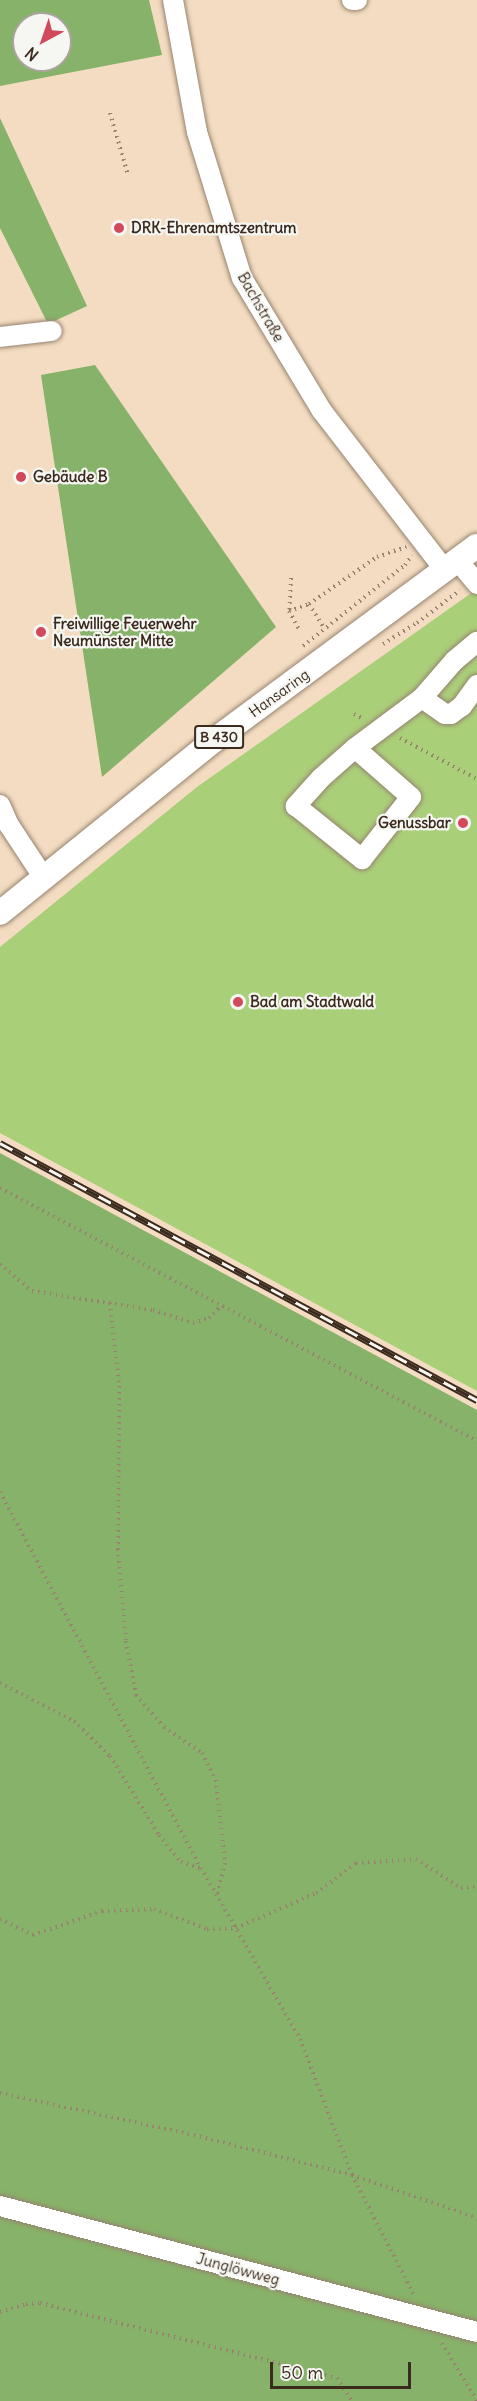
<!DOCTYPE html>
<meta charset="utf-8">
<style>
body{margin:0}
#map{position:relative;width:477px;height:2401px;overflow:hidden;background:#f3dcc1;font-family:Delius,sans-serif}
div>[style]{position:absolute}
.green>*{inset:0;background:#aacf79}
.forest>*{inset:0;background:#87b269}
.path>*{height:4px;margin-top:-2px;transform-origin:0;background:repeating-linear-gradient(90deg,#978370 0 1.5px,transparent 0 6px)}
.roads{filter:drop-shadow(0 0 2px #978370) drop-shadow(0 0 2px #978370)}
.minor>*{height:20px;margin:-10px;padding:0 10px;transform-origin:10px;border-radius:10px;background:#fff}
.major>*{height:24px;margin:-12px;padding:0 12px;transform-origin:12px;border-radius:12px;background:#fff}
.rail>*{height:7px;margin-top:-3.5px;transform-origin:0;background:repeating-linear-gradient(90deg,#f6f6f2 0 14px,#3b2a1e 0 28px);box-sizing:border-box;border-block:2px solid #3b2a1e}
.dots>*{width:16px;height:16px;translate:-50% -50%;box-sizing:border-box;border:3px solid #f6f6f2;border-radius:50%}
span{translate:-50% -50%;white-space:nowrap;text-align:center;line-height:1.15;-webkit-text-stroke:4.5px #f6f6f2;paint-order:stroke}
.shield-label span{padding:2px 4px;background:#f6f6f2;border:2px solid;border-radius:4px;-webkit-text-stroke-width:0}
.shield-label{font-size:14px;color:#3b2a1e;font-weight:700}
.poi-label{font-size:15px;color:#3b2a1e;font-weight:700}
.left{translate:0 -50%;text-align:left}
.right{translate:-100% -50%;text-align:right}
.street-label{font-size:15px;color:#3b2a1e}
.north{position:absolute;left:12px;top:12px;width:60px;height:60px;box-sizing:border-box;background:#f6f6f2;border:2px solid #aba49d;border-radius:50%;rotate:220deg;font-size:16px;font-weight:700;line-height:24px;text-align:center;color:#3b2a1e}
.north::after{content:'';display:block;margin:auto;width:21px;height:27px;background:#d1495b;clip-path:polygon(50% 0,100% 100%,50% 72%,0 100%)}
.scale{position:absolute;left:270px;top:2362px;width:141px;height:27px;box-sizing:border-box;border:3px solid #3b2a1e;border-top:0;padding-left:8px;font-size:18px;line-height:21px;white-space:nowrap;color:#3b2a1e;-webkit-text-stroke:4px #f6f6f2;paint-order:stroke}
</style>
<div id="map">
<div class="green">
<div style="clip-path:polygon(477px 589px,477px 1391px,0 1133px,0 947px,197px 787px)"></div>
</div>
<div class="forest">
<div style="clip-path:polygon(evenodd,0 0,149px 0,162px 55px,0 86px,0 0,24px 24px,60px 24px,60px 60px,24px 60px,24px 24px)"></div>
<div style="clip-path:polygon(0 118px,87px 306px,48px 324px,0 228px)"></div>
<div style="clip-path:polygon(95px 365px,276px 627px,102px 777px,41px 375px)"></div>
<div style="clip-path:polygon(0 1153px,477px 1410px,477px 2401px,0 2401px)"></div>
</div>
<div class="path">
<div style="left:110px;top:113px;width:65px;rotate:73.8deg"></div>
<div style="left:291px;top:578px;width:33px;rotate:93deg"></div>
<div style="left:289px;top:611px;width:21px;rotate:61deg"></div>
<div style="left:309px;top:604px;width:28px;rotate:58deg"></div>
<div style="left:289px;top:611px;width:21px;rotate:-19deg"></div>
<div style="left:309px;top:604px;width:83px;rotate:-34.7deg"></div>
<div style="left:377px;top:557px;width:31px;rotate:-19deg"></div>
<div style="left:383px;top:644px;width:40px;rotate:-32deg"></div>
<div style="left:417px;top:623px;width:54px;rotate:-37.5deg"></div>
<div style="left:303px;top:646px;width:130px;rotate:-38.5deg"></div>
<div style="left:405px;top:565px;width:12px;rotate:-55deg"></div>
<div style="left:354px;top:714px;width:11px;rotate:27deg"></div>
<div style="left:400px;top:738px;width:87px;rotate:28deg"></div>
<div style="left:0;top:1188px;width:540px;rotate:27.94deg"></div>
<div style="left:0;top:1264px;width:42px;rotate:40.2deg"></div>
<div style="left:32px;top:1291px;width:122px;rotate:8.9deg"></div>
<div style="left:153px;top:1310px;width:42px;rotate:18deg"></div>
<div style="left:193px;top:1323px;width:17px;rotate:-17deg"></div>
<div style="left:209px;top:1318px;width:18px;rotate:-45deg"></div>
<div style="left:110px;top:1303px;width:83px;rotate:83.8deg"></div>
<div style="left:119px;top:1386px;width:163px;rotate:90.4deg"></div>
<div style="left:118px;top:1549px;width:92px;rotate:85deg"></div>
<div style="left:126px;top:1641px;width:55px;rotate:79.5deg"></div>
<div style="left:136px;top:1695px;width:43px;rotate:48.8deg"></div>
<div style="left:164px;top:1727px;width:46px;rotate:34.4deg"></div>
<div style="left:202px;top:1753px;width:30px;rotate:63deg"></div>
<div style="left:216px;top:1780px;width:83px;rotate:83.8deg"></div>
<div style="left:225px;top:1863px;width:34px;rotate:104deg"></div>
<div style="left:0;top:1492px;width:426px;rotate:61.9deg"></div>
<div style="left:201px;top:1868px;width:198px;rotate:59.9deg"></div>
<div style="left:300px;top:2039px;width:146px;rotate:69.1deg"></div>
<div style="left:352px;top:2175px;width:137px;rotate:62.7deg"></div>
<div style="left:0;top:1683px;width:83px;rotate:27.2deg"></div>
<div style="left:74px;top:1721px;width:50px;rotate:44.2deg"></div>
<div style="left:110px;top:1756px;width:93px;rotate:58.2deg"></div>
<div style="left:159px;top:1835px;width:35px;rotate:51deg"></div>
<div style="left:181px;top:1862px;width:20px;rotate:18deg"></div>
<div style="left:0;top:1919px;width:37px;rotate:26deg"></div>
<div style="left:33px;top:1935px;width:73px;rotate:-19.2deg"></div>
<div style="left:102px;top:1911px;width:52px;rotate:-2.2deg"></div>
<div style="left:154px;top:1909px;width:57px;rotate:20.7deg"></div>
<div style="left:207px;top:1929px;width:29px;rotate:-2deg"></div>
<div style="left:236px;top:1928px;width:87px;rotate:-23.6deg"></div>
<div style="left:316px;top:1893px;width:50px;rotate:-36.9deg"></div>
<div style="left:356px;top:1863px;width:60px;rotate:-3.8deg"></div>
<div style="left:416px;top:1859px;width:54px;rotate:32.8deg"></div>
<div style="left:461px;top:1888px;width:16px;rotate:-7deg"></div>
<div style="left:0;top:2093px;width:198px;rotate:12.2deg"></div>
<div style="left:194px;top:2135px;width:163px;rotate:14.2deg"></div>
<div style="left:352px;top:2175px;width:132px;rotate:19deg"></div>
<div style="left:0;top:2312px;width:27px;rotate:-17deg"></div>
<div style="left:26px;top:2304px;width:14px;rotate:-4deg"></div>
<div style="left:40px;top:2303px;width:306px;rotate:14.2deg"></div>
<div style="left:337px;top:2378px;width:27px;rotate:57deg"></div>
<div style="left:442px;top:2343px;width:68px;rotate:58.9deg"></div>
</div>
<div class="roads">
<div class="minor">
<div style="left:173px;top:0;width:134px;rotate:79.7deg"></div>
<div style="left:197px;top:132px;width:153px;rotate:72.9deg"></div>
<div style="left:242px;top:278px;width:155px;rotate:59deg"></div>
<div style="left:322px;top:411px;width:201px;rotate:52.3deg"></div>
<div style="left:352px;top:0;width:5px"></div>
<div style="left:0;top:337px;width:52px;rotate:-6.6deg"></div>
<div style="left:458px;top:561px;width:30px;rotate:50deg"></div>
<div style="left:422px;top:698px;width:28px;rotate:35deg"></div>
<div style="left:445px;top:714px;width:6px"></div>
<div style="left:451px;top:714px;width:14px;rotate:-36deg"></div>
<div style="left:462px;top:706px;width:26px;rotate:-54deg"></div>
<div style="left:355px;top:748px;width:45px;rotate:138.6deg"></div>
<div style="left:321px;top:778px;width:38px;rotate:132deg"></div>
<div style="left:296px;top:806px;width:85px;rotate:38.8deg"></div>
<div style="left:362px;top:859px;width:79px;rotate:-51.7deg"></div>
<div style="left:411px;top:797px;width:74px;rotate:-138.8deg"></div>
<div style="left:355px;top:748px;width:84px;rotate:-36.7deg"></div>
<div style="left:422px;top:698px;width:49px;rotate:-49.1deg"></div>
<div style="left:454px;top:661px;width:30px;rotate:-40deg"></div>
<div style="left:0;top:805px;width:22px;rotate:66deg"></div>
<div style="left:9px;top:825px;width:64px;rotate:56.6deg"></div>
<div style="left:0;top:2206px;width:493px;rotate:14.8deg"></div>
</div>
<div class="major">
<div style="left:0;top:913px;width:274px;rotate:-38.9deg"></div>
<div style="left:213px;top:741px;width:328px;rotate:-36.5deg"></div>
</div>
</div>
<div class="rail">
<div style="left:0;top:1143px;width:542px;rotate:28.32deg"></div>
</div>
<div class="dots">
<div style="left:119px;top:228px;background:#d1495b"></div>
<div style="left:21px;top:477px;background:#d1495b"></div>
<div style="left:41px;top:632px;background:#d1495b"></div>
<div style="left:463px;top:823px;background:#d1495b"></div>
<div style="left:238px;top:1002px;background:#d1495b"></div>
</div>
<div class="shield-label">
<span style="left:219px;top:737px">B 430</span>
</div>
<div class="poi-label">
<span class="left" style="left:131px;top:228px">DRK-Ehrenamtszentrum</span>
<span class="left" style="left:33px;top:477px">Gebäude B</span>
<span class="left" style="left:53px;top:632px">Freiwillige Feuerwehr<br>Neumünster Mitte</span>
<span class="right" style="left:451px;top:823px">Genussbar</span>
<span class="left" style="left:250px;top:1002px">Bad am Stadtwald</span>
</div>
<div class="street-label">
<span style="left:261px;top:307px;rotate:60deg">Bachstraße</span>
<span style="left:279px;top:693px;rotate:-36deg">Hansaring</span>
<span style="left:238px;top:2269px;rotate:15deg">Junglöwweg</span>
</div>
<div class="north">N</div>
<div class="scale">50 m</div>
</div>
